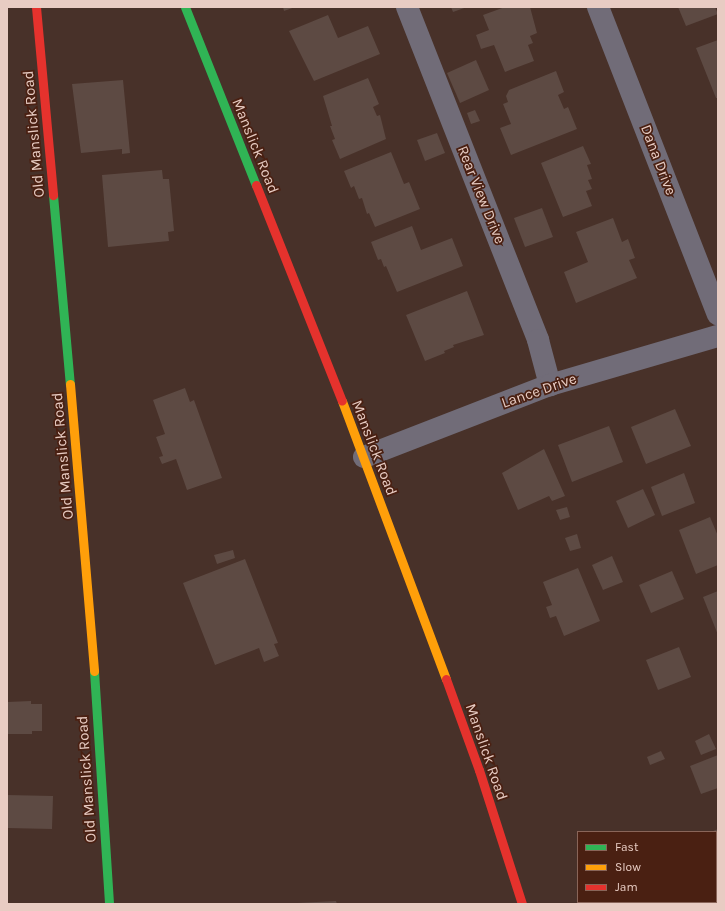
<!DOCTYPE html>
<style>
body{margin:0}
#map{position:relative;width:725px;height:911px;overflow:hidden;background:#483129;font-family:Karla,sans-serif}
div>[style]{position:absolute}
.building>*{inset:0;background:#5d4a43}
.street>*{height:22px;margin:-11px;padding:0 11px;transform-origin:11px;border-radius:11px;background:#716c78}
.fast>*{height:9px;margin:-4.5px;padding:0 4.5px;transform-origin:4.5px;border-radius:4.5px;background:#30b455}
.slow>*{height:9px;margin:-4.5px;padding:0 4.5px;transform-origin:4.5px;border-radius:4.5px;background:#ff9f0a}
.jam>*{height:9px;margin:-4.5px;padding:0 4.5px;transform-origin:4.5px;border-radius:4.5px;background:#e5322d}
span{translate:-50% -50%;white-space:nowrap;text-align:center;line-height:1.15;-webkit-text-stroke:3.5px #4a2012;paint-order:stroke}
.street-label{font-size:15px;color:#e8ccc3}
.frame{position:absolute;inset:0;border:8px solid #e8ccc3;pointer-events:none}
.legend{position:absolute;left:577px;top:831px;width:140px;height:72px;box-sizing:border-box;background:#4a2012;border:1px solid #896559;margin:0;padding:5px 7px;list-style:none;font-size:12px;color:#e8ccc3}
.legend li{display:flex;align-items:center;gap:8px;height:20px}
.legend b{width:20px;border:1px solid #896559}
</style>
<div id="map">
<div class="building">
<div style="clip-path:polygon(283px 7px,295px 7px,284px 11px)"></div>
<div style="clip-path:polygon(451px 7px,467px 7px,453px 12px)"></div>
<div style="clip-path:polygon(505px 7px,530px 7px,537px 33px,530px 36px,533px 43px,528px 45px,534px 61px,505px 72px,494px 45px,481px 49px,476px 35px,489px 30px,483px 15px)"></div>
<div style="clip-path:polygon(678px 7px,715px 7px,718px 14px,686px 26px)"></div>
<div style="clip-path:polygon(328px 15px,338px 38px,368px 26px,380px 54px,314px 81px,289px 31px)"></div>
<div style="clip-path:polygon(718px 40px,718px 98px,716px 98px,696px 48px)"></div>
<div style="clip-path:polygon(476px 60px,489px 90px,460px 103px,447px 73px)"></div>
<div style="clip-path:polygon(556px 71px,564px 92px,558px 95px,564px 109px,568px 107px,577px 129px,511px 155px,500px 128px,511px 124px,503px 104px,508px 102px,506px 96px,509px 90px)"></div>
<div style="clip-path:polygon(368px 78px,379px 104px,373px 107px,377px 116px,380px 115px,386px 139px,340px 159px,332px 140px,335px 139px,330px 126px,332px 126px,323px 96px)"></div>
<div style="clip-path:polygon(123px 80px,130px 153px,122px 154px,122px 149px,81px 153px,72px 84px)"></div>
<div style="clip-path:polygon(475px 110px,480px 121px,471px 124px,467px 113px)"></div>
<div style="clip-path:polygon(437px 133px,445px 153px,425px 161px,417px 140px)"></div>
<div style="clip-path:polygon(583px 146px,591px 164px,587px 165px,592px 179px,588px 180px,592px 189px,586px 191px,592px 206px,563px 217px,541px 163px)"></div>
<div style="clip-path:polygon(391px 152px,404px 184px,409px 182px,420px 209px,375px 227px,369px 213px,367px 214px,362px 198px,359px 199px,354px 186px,351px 188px,344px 171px)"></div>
<div style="clip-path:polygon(162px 170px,163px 179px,169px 179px,174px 231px,168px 232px,169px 241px,108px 247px,102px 175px)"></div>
<div style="clip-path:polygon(542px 208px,553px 237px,525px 247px,514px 218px)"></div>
<div style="clip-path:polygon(613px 218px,622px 242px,628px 239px,635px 258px,629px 260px,637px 278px,576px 303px,564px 272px,588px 262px,576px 232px)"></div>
<div style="clip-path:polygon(412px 226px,421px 250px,452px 238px,463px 266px,397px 292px,386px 266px,384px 267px,381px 259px,378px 260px,371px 242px)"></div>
<div style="clip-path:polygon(467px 291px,484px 335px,453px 345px,454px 347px,444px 351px,445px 353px,425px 361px,406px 315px)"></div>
<div style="clip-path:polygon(185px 388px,190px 402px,194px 400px,222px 478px,187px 490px,176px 459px,162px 464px,159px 457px,163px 456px,156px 437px,165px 434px,153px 400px)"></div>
<div style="clip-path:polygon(675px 409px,691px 446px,646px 464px,631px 427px)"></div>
<div style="clip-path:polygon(609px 426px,623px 462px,572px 482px,558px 445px)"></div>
<div style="clip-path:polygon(544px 449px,565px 496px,552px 501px,549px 496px,518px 510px,502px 473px)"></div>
<div style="clip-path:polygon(684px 473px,695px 503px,662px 516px,651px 487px)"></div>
<div style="clip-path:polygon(643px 489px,655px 515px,628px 528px,616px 501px)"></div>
<div style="clip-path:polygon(567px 507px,570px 517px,560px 520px,556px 510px)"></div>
<div style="clip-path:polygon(710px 517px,718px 536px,718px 565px,696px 574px,679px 530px)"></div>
<div style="clip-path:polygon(577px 534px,581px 548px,570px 551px,565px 538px)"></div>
<div style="clip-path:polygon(233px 550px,235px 558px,217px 564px,214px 555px)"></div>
<div style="clip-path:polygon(612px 556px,623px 582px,603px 590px,592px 565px)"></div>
<div style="clip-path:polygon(245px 559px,278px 643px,274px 644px,279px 656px,264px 662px,259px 648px,215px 665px,183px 583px)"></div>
<div style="clip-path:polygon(578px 568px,600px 621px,564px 636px,556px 616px,550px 618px,546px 607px,552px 605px,543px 582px)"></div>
<div style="clip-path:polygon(672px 571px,684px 599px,651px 613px,639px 585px)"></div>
<div style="clip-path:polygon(718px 591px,718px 635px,703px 597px)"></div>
<div style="clip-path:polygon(679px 647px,691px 677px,658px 690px,646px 660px)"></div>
<div style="clip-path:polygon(31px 701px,31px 704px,42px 704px,42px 731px,32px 731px,32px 734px,7px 734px,7px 702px)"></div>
<div style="clip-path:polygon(709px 734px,716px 749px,701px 755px,695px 741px)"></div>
<div style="clip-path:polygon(661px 751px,665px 759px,650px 765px,647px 757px)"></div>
<div style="clip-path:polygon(718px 755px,718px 788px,701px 794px,690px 766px)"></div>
<div style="clip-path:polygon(7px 795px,53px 796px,52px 829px,7px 828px)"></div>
<div style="clip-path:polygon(718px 829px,718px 864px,716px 865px,716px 832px,711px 832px)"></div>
<div style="clip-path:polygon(336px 901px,337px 904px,297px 904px,297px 903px)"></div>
</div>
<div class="street">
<div style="left:407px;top:7px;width:358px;rotate:68.5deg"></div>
<div style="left:538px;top:340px;width:47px;rotate:75.1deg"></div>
<div style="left:598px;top:7px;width:330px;rotate:68.7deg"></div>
<div style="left:364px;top:457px;width:199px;rotate:-21.2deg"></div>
<div style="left:550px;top:385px;width:175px;rotate:-16.3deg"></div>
</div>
<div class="fast">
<div style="left:185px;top:7px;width:192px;rotate:68.3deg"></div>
<div style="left:53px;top:195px;width:190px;rotate:84.9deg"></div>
<div style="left:94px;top:671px;width:233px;rotate:86.3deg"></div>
</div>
<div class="slow">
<div style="left:70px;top:384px;width:288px;rotate:85.2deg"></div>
<div style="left:342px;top:401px;width:297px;rotate:69.5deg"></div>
</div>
<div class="jam">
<div style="left:36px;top:7px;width:189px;rotate:84.8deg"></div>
<div style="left:256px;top:185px;width:232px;rotate:68.3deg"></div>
<div style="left:446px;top:679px;width:97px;rotate:70.1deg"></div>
<div style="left:479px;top:770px;width:141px;rotate:72.2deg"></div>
</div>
<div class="street-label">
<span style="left:34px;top:134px;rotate:-95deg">Old Manslick Road</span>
<span style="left:255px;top:146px;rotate:68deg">Manslick Road</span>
<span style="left:658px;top:160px;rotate:69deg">Dana Drive</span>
<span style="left:481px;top:195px;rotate:68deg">Rear View Drive</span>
<span style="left:539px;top:391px;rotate:-19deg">Lance Drive</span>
<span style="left:374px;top:448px;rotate:69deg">Manslick Road</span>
<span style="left:63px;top:456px;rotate:-95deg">Old Manslick Road</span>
<span style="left:486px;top:752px;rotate:71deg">Manslick Road</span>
<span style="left:87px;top:779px;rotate:-94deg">Old Manslick Road</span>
</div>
<div class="frame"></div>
<ul class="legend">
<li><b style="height:5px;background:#30b455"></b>Fast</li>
<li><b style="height:5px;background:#ff9f0a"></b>Slow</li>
<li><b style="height:5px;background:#e5322d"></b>Jam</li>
</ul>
</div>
